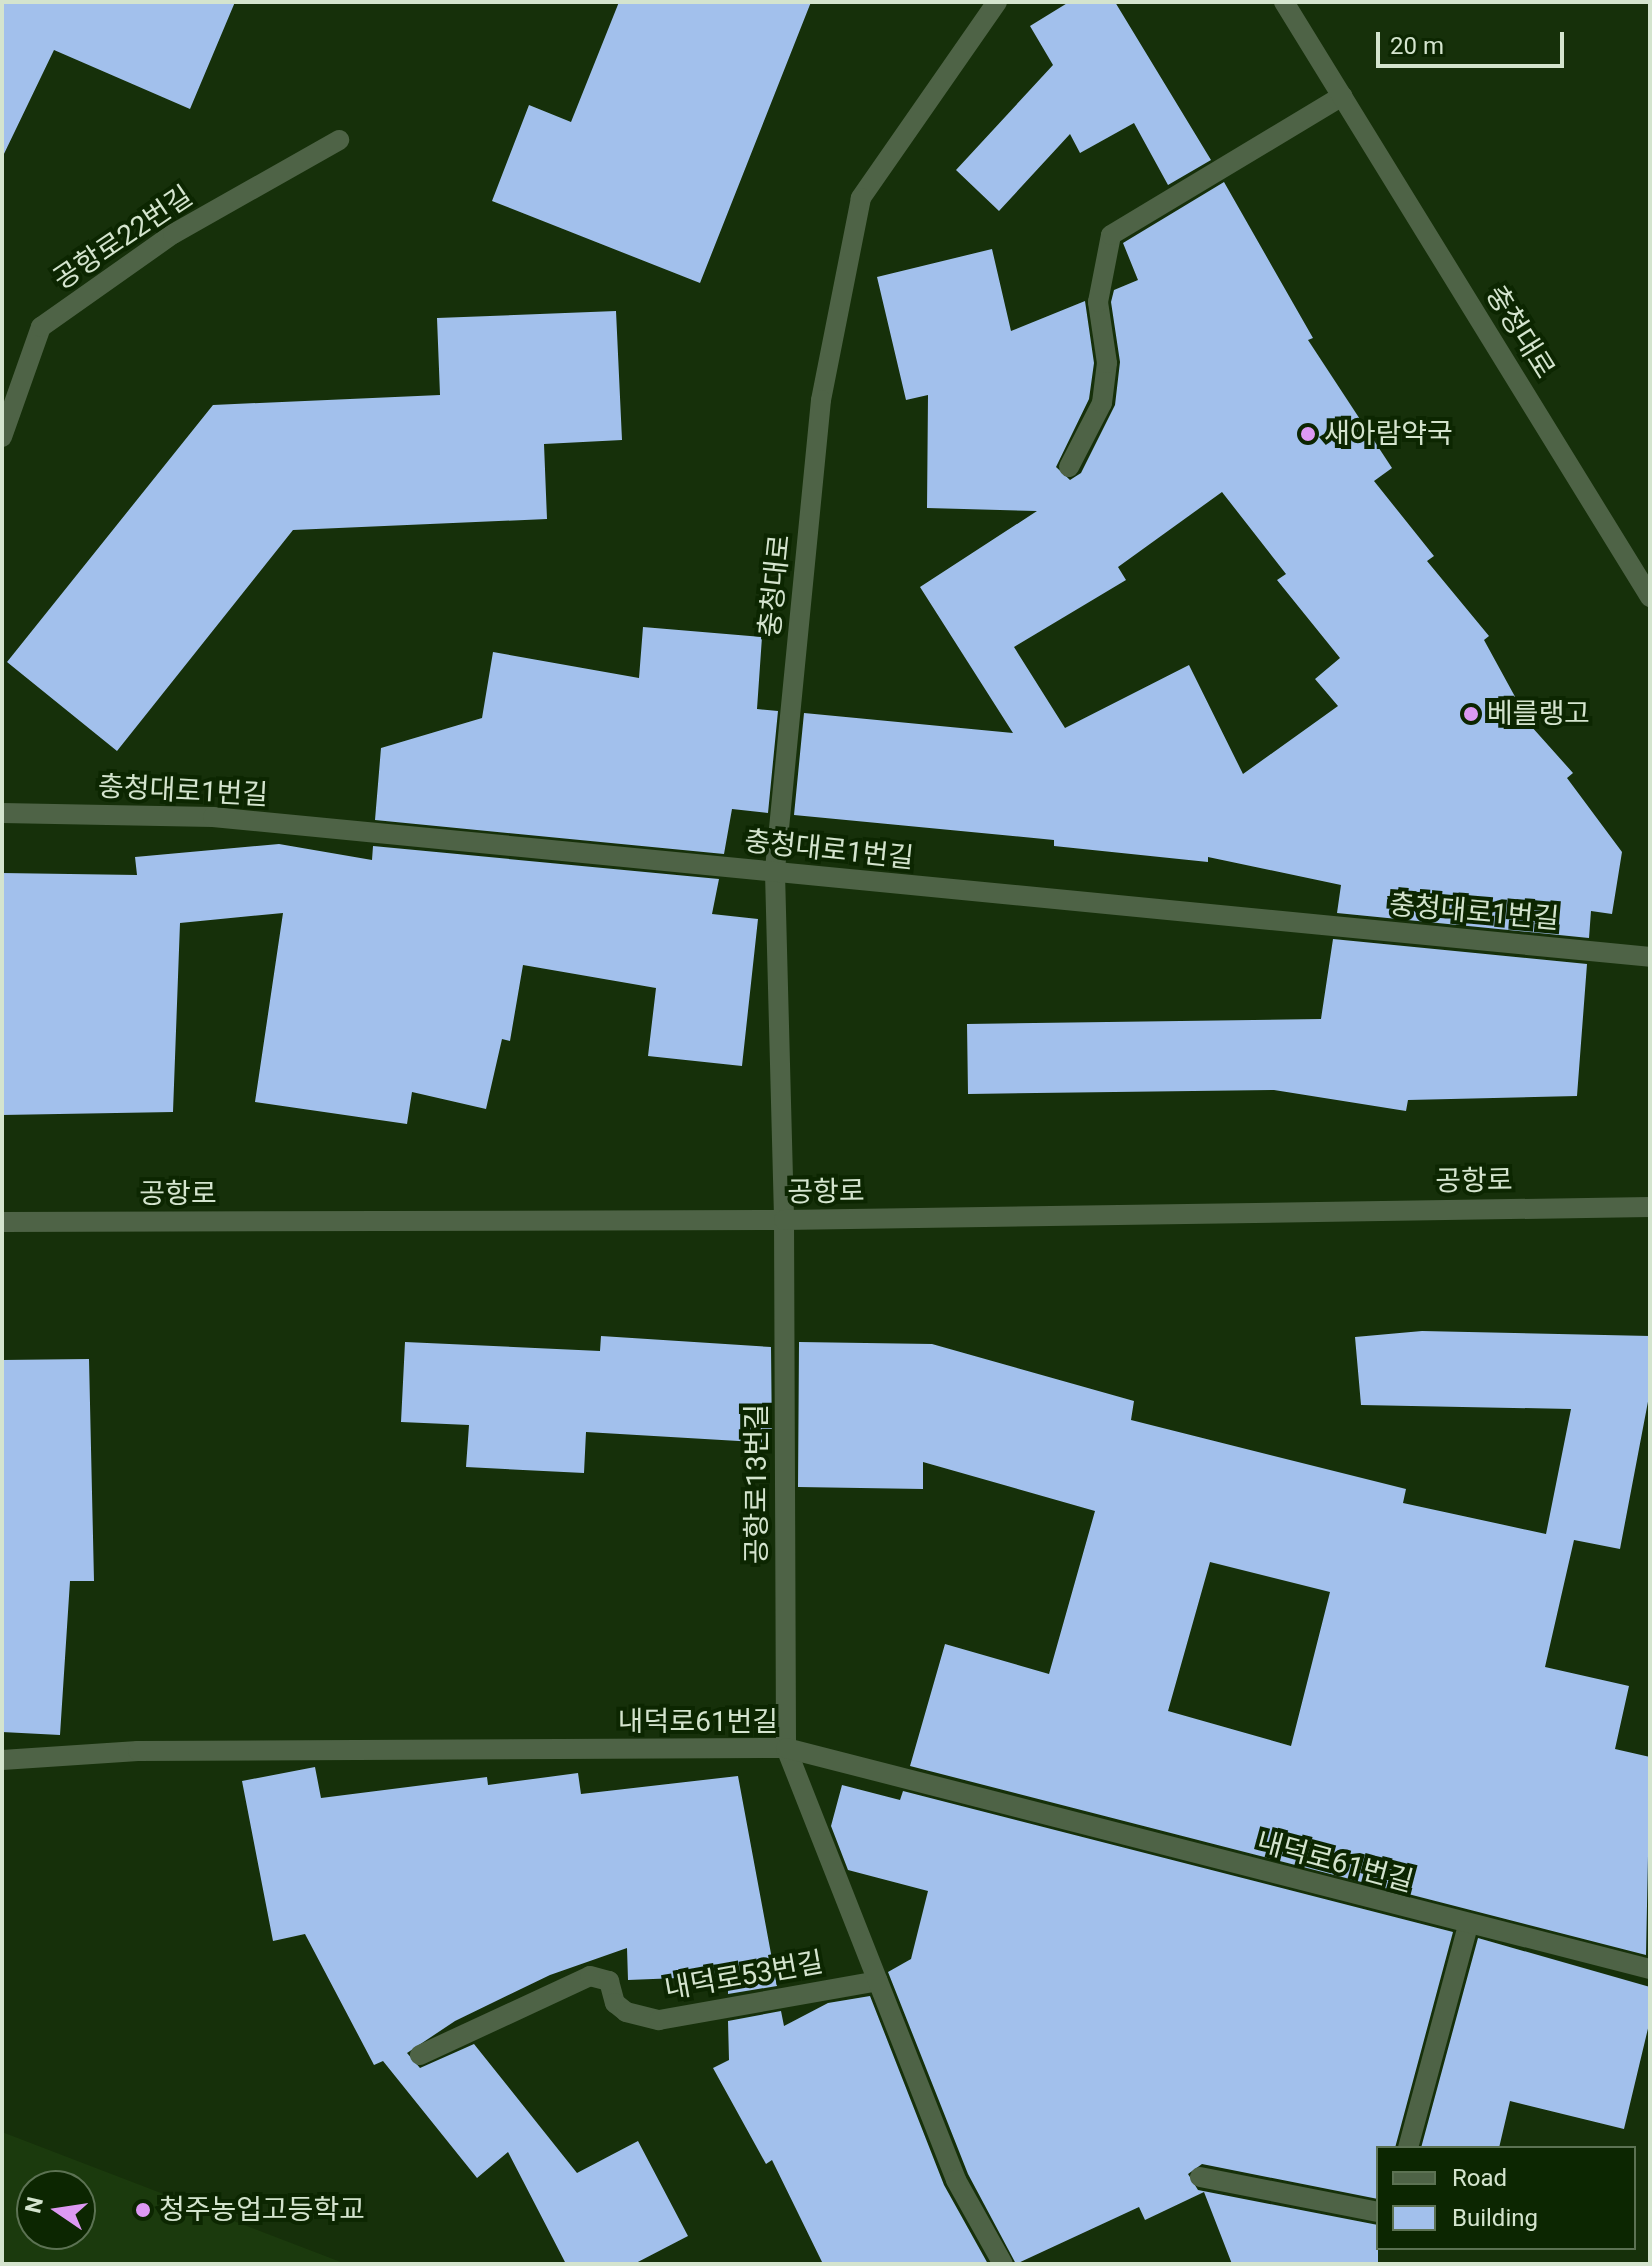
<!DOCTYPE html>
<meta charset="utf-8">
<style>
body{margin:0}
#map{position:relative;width:1652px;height:2266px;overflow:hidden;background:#16300a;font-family:Roboto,"Noto Sans KR",sans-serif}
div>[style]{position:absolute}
.built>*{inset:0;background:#1b3a0d}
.building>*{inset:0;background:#a2c0ec}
.service>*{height:20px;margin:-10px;padding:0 10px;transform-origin:10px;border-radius:10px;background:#4e6346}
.minor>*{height:20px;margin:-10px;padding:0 10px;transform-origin:10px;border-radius:10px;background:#4e6346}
.tertiary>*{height:20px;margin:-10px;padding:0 10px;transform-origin:10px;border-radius:10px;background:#4e6346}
.dots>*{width:22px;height:22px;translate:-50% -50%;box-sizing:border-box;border:4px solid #0c2601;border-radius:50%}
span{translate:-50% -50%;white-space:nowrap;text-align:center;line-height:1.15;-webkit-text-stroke:8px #0c2601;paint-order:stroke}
.street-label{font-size:28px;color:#d4e4ce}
.poi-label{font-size:28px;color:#d4e4ce}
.left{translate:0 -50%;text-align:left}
.frame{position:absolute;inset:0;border:4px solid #d4e4ce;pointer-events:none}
.legend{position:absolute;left:1376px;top:2146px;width:260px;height:104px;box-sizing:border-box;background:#0c2601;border:2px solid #5c7253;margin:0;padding:10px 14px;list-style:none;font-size:24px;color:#d4e4ce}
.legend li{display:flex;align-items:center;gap:16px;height:40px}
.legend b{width:40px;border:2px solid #5c7253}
.north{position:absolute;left:16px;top:2170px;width:80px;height:80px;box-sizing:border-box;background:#0c2601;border:2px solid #5c7253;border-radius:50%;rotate:283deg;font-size:22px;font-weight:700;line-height:32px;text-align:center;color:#d4e4ce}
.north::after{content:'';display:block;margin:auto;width:28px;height:36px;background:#dd99f3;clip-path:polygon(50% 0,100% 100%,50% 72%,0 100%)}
.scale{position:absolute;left:1376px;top:32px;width:188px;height:36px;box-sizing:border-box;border:4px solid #d4e4ce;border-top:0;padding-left:10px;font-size:24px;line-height:28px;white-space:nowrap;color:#d4e4ce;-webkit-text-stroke:6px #0c2601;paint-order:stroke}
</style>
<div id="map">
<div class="built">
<div style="clip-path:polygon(evenodd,2px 2132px,346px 2264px,2px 2264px,2px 2132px,32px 2186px,80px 2186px,80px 2234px,32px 2234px,32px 2186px)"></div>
</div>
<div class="building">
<div style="clip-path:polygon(2px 2px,235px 2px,190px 109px,54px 50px,2px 158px)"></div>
<div style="clip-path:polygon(619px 2px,811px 2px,700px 283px,492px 201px,529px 105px,571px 122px)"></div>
<div style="clip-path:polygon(1069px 2px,1115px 2px,1211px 160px,1168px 185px,1134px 123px,1080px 153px,1070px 134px,999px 211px,956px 170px,1053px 65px,1030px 26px)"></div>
<div style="clip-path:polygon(evenodd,1224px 182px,1313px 338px,1308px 340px,1392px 468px,1374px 481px,1434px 556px,1427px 561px,1489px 636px,1484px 640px,1531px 726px,1573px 773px,1567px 778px,1622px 852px,1612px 914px,1591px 911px,1589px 938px,1337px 913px,1341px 885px,1208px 857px,1208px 862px,1054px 846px,1054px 840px,794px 815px,804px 713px,1013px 733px,920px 587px,1037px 511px,927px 508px,928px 395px,906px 400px,877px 277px,992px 249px,1011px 331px,1085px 301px,1094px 363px,1089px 399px,1056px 467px,1070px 480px,1081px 473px,1115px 405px,1120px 362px,1111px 302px,1114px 290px,1138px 280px,1123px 243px,1224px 182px,1222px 492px,1286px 574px,1277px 580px,1340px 658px,1315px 679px,1338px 706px,1243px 774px,1189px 665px,1065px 728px,1014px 647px,1126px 580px,1118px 567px,1222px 492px)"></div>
<div style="clip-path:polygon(616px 311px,622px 440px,544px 444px,547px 519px,293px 530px,117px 751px,7px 662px,213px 405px,440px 395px,437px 318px)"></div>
<div style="clip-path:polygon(643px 627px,762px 637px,757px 709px,778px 711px,768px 813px,732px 809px,724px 854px,375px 820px,381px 748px,482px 718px,493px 652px,639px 678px)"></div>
<div style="clip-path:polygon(279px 844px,372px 860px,373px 846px,719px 879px,712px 914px,758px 919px,742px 1066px,648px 1056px,656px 988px,523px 965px,510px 1041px,502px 1039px,486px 1109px,412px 1092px,407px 1124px,255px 1102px,283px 913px,180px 923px,173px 1112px,2px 1115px,2px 873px,137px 875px,135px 857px)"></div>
<div style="clip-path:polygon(1333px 939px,1587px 964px,1577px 1096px,1408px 1100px,1406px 1111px,1274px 1090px,968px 1094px,967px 1024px,1321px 1019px)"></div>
<div style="clip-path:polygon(evenodd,1422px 1331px,1650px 1336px,1650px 1391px,1620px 1549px,1574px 1540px,1545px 1667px,1629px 1686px,1615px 1749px,1650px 1757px,1646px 1955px,910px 1766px,945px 1644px,1049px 1674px,1095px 1511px,923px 1462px,923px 1489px,798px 1487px,799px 1342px,932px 1344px,1134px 1401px,1131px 1420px,1406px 1489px,1403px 1503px,1546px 1534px,1571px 1409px,1361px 1405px,1355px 1337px,1422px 1331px,1210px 1562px,1330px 1592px,1291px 1746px,1168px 1711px,1210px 1562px)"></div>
<div style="clip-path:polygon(601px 1336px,771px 1347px,772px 1443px,586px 1432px,584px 1473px,466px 1467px,469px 1425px,401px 1422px,405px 1342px,600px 1351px)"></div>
<div style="clip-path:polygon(89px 1359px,94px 1581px,70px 1581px,60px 1735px,2px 1732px,2px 1360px)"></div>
<div style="clip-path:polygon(315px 1767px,321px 1798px,487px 1777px,488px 1785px,578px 1773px,581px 1794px,738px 1776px,777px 1986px,728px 1994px,728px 1976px,628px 1980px,627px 1948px,550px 1975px,455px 2021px,407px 2053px,420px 2068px,474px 2044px,577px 2173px,638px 2141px,688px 2236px,634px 2264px,566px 2264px,508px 2152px,477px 2178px,383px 2061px,374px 2065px,305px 1934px,273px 1941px,242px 1781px)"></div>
<div style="clip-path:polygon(842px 1785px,900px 1800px,903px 1791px,1453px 1932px,1395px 2148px,1378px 2148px,1378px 2199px,1202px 2164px,1188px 2174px,1198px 2190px,1378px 2225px,1378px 2264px,1232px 2264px,1204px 2192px,1145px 2220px,1139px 2207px,1016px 2264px,968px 2174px,888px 1972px,911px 1959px,928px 1891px,848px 1870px,831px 1826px)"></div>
<div style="clip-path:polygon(1478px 1938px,1650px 1987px,1650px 2020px,1624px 2129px,1510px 2101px,1499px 2148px,1421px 2148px)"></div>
<div style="clip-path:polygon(870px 1996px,944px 2185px,988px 2264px,823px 2264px,772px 2160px,766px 2164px,713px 2068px,729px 2060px,728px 2021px,781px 2011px,784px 2026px,828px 2003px)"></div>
</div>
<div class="service">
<div style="left:1069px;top:467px;width:72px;rotate:-62.7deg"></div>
<div style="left:1102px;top:403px;width:40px;rotate:-82.9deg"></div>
<div style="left:1107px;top:363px;width:62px;rotate:-98.4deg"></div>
<div style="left:1098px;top:302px;width:68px;rotate:-79deg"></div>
<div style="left:1111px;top:235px;width:270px;rotate:-31deg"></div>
<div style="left:420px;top:2055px;width:187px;rotate:-24.9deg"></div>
<div style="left:590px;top:1976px;width:20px;rotate:15deg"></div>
<div style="left:609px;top:1981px;width:23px;rotate:75deg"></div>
<div style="left:615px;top:2003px;width:14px;rotate:39deg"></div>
<div style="left:626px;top:2012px;width:34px;rotate:14deg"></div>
<div style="left:659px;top:2020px;width:222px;rotate:-10.1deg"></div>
<div style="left:1408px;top:2148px;width:230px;rotate:-74.9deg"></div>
<div style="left:1200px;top:2177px;width:181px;rotate:11.1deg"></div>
</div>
<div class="minor">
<div style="left:997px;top:2px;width:239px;rotate:124.8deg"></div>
<div style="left:861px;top:198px;width:206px;rotate:101.2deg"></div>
<div style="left:821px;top:400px;width:475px;rotate:95.6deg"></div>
<div style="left:775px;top:873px;width:347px;rotate:88.5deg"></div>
<div style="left:784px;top:1220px;width:528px;rotate:89.78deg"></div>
<div style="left:786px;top:1748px;width:464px;rotate:68.5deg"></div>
<div style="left:956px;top:2180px;width:96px;rotate:60.8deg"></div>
<div style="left:2px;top:437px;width:117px;rotate:-70.5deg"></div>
<div style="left:41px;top:327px;width:161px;rotate:-35.2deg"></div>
<div style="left:173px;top:234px;width:191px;rotate:-29.5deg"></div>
<div style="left:2px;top:813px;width:211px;rotate:1.1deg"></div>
<div style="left:213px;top:817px;width:1444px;rotate:5.56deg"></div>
<div style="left:2px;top:1760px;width:136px;rotate:-3.8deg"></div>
<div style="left:138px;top:1751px;width:648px;rotate:-0.27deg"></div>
<div style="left:786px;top:1748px;width:892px;rotate:14.35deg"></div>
</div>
<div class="tertiary">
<div style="left:1284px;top:2px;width:699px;rotate:58.4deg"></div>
<div style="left:2px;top:1222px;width:782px;rotate:-0.15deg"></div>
<div style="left:784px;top:1220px;width:866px;rotate:-0.86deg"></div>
</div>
<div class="dots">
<div style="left:1308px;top:434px;background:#dd99f3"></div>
<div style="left:1471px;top:714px;background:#dd99f3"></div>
<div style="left:143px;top:2210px;background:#dd99f3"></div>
</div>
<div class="street-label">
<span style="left:123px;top:238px;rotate:-34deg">공항로22번길</span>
<span style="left:1520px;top:332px;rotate:58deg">충청대로</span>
<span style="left:775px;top:586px;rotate:-84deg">충청대로</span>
<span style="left:183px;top:791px;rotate:3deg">충청대로1번길</span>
<span style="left:829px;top:850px;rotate:6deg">충청대로1번길</span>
<span style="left:1474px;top:912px;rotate:5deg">충청대로1번길</span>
<span style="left:1474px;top:1181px;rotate:-1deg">공항로</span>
<span style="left:826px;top:1192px;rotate:-1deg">공항로</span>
<span style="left:178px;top:1194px">공항로</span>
<span style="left:757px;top:1484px;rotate:-90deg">공항로13번길</span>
<span style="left:698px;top:1722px">내덕로61번길</span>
<span style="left:1335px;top:1862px;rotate:15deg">내덕로61번길</span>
<span style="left:744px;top:1976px;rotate:-10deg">내덕로53번길</span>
</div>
<div class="poi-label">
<span class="left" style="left:1324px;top:434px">새아람약국</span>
<span class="left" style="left:1487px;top:714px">베를랭고</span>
<span class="left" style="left:159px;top:2210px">청주농업고등학교</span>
</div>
<div class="frame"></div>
<ul class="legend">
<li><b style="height:10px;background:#4e6346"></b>Road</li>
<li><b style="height:22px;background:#a2c0ec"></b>Building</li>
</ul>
<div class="north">N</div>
<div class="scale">20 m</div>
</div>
